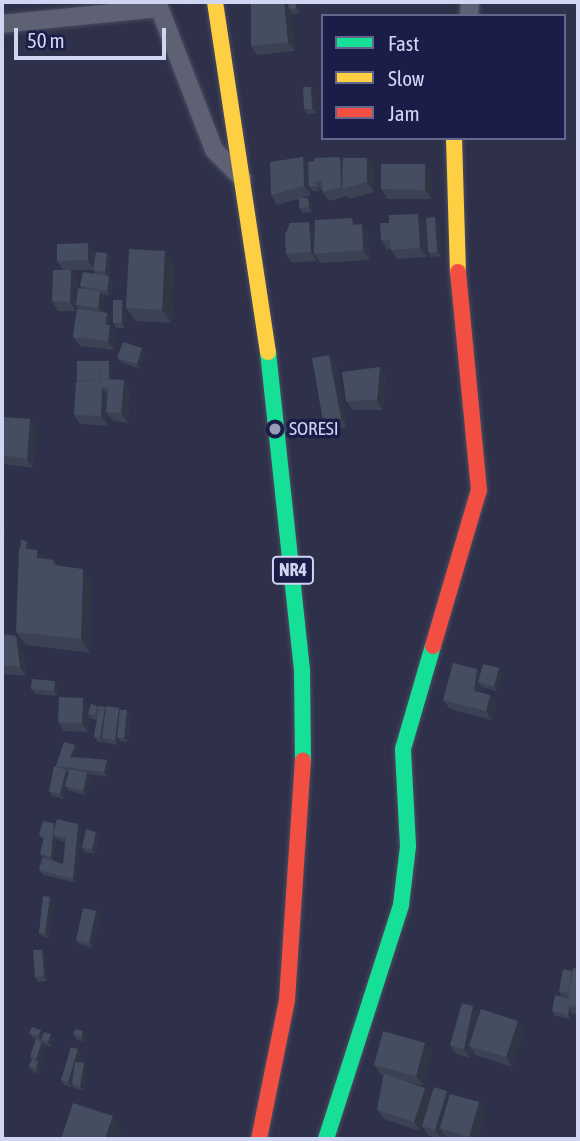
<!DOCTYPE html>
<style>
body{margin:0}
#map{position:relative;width:580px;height:1141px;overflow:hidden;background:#2e3149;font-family:"Asap Condensed",sans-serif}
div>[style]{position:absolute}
.roads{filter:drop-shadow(0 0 2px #4a4c61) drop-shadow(0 0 2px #4a4c61)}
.street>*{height:18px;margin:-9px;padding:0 9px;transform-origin:9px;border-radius:9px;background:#5e6174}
.fast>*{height:16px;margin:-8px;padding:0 8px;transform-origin:8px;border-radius:8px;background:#16e098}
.slow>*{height:16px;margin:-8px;padding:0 8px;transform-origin:8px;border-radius:8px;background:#ffcf43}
.jam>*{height:16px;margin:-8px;padding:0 8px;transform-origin:8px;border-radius:8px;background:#f24e42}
.wall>*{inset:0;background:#3b4253}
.shaded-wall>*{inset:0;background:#303643}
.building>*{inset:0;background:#454d60}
.dots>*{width:19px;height:19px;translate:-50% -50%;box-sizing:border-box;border:4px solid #1a1d48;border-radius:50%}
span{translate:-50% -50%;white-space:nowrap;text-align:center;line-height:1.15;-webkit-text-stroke:7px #1a1d48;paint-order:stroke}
.shield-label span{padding:2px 5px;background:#1a1d48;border:2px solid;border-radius:5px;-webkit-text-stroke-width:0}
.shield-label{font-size:18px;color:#d0d6f2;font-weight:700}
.poi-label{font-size:19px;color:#d0d6f2}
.left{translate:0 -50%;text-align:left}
.frame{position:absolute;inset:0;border:4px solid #d0d6f2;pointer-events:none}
.legend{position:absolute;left:321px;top:14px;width:245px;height:126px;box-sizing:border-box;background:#1a1d48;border:2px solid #63678c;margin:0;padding:9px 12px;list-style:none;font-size:21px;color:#d0d6f2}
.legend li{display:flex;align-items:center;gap:14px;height:35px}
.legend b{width:35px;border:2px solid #63678c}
.scale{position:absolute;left:14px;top:28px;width:152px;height:32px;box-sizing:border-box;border:4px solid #d0d6f2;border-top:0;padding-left:9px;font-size:21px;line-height:24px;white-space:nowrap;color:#d0d6f2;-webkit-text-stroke:5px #1a1d48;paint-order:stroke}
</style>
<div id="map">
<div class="roads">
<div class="street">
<div style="left:157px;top:2px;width:159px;rotate:68.9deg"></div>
<div style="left:214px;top:150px;width:40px;rotate:45deg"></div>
<div style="left:469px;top:16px;width:14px;rotate:-86deg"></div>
<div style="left:2px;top:24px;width:158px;rotate:-5.8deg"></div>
</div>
<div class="fast">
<div style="left:268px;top:352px;width:320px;rotate:83.9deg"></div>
<div style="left:302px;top:670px;width:91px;rotate:89.4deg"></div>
<div style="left:326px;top:1139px;width:246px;rotate:-72.2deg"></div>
<div style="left:401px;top:905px;width:59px;rotate:-83.2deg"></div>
<div style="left:408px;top:846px;width:97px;rotate:-93deg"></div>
<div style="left:403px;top:749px;width:107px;rotate:-73.8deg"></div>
</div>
<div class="slow">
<div style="left:215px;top:2px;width:354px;rotate:81.4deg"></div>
<div style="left:454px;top:138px;width:134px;rotate:88.3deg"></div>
</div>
<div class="jam">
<div style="left:433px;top:646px;width:163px;rotate:-73.6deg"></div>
<div style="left:479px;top:490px;width:219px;rotate:-95.5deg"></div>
<div style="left:259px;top:1139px;width:142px;rotate:-78.6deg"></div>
<div style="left:287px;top:1000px;width:240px;rotate:-86.2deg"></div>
</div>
</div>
<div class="wall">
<div style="clip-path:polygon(251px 2px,299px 2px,300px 13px,292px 14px,291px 12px,295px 51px,257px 55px,251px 46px)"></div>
<div style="clip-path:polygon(314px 92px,316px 113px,307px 114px,304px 109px)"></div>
<div style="clip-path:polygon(303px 157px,308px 164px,343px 161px,374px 167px,374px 192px,349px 199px,347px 196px,329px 201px,319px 187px,319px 191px,312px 191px,311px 189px,311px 195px,302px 198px,312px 203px,312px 212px,302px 213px,299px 208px,299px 199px,277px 205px,271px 195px)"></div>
<div style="clip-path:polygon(425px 164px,432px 173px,432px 199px,387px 199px,381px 189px)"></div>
<div style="clip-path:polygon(435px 217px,439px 222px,441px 256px,431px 257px,428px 252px)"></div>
<div style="clip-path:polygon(425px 223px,427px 257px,397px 259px,390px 249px,387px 250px,381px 240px)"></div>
<div style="clip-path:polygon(362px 224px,368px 234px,370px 260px,320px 263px,317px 258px,317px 261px,292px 263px,286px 254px,314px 230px)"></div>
<div style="clip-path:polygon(94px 253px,94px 263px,107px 253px,111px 258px,108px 276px,113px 281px,110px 296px,102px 294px,104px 296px,102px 312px,107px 313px,110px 318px,109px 325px,116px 334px,114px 350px,80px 346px,73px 337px,79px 309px,76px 306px,76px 311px,58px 311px,52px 301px,71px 270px,78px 280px,77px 298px,82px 289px,80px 286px,95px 274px,93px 270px,63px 270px,57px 261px)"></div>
<div style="clip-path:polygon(174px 264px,172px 323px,136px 321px,126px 308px)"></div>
<div style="clip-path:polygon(126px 305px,125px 328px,116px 328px,113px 323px)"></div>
<div style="clip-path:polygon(142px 348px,145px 353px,140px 369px,121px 362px,117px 358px)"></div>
<div style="clip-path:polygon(336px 364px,347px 427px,330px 430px,323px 421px)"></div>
<div style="clip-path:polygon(112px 366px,112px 379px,130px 389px,128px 423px,113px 421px,108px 415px,108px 426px,80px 424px,74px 415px,77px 381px)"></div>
<div style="clip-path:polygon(386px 376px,383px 410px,353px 410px,346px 401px)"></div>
<div style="clip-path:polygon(2px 417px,30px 419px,37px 429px,33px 468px,2px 464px)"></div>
<div style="clip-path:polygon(31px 546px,30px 550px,37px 550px,43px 558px,53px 560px,58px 566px,92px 582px,90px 653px,26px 645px,16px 632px)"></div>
<div style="clip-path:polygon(2px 634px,16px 636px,22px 645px,26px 676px,2px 674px)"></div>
<div style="clip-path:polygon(502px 673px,497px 691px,482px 687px,481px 693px,490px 695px,496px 704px,492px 720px,450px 709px,443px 700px,480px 674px)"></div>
<div style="clip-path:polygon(58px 686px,57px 696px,35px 694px,31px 689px)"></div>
<div style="clip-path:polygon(83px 698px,89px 708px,97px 706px,98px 707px,105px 707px,106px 709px,119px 708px,131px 715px,128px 742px,120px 741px,119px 739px,118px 745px,106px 743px,104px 741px,104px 742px,98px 742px,94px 737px,97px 720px,91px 719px,89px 715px,88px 732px,64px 731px,58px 722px)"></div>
<div style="clip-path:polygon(75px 745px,79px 750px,75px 757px,107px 760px,110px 764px,107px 777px,88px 774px,91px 778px,87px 795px,69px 791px,66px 787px,64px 799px,52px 796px,49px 791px,57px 767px,56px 766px)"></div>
<div style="clip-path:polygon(evenodd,54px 823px,56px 826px,78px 824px,81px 829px,76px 883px,43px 875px,39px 870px,44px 859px,40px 854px,44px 840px,39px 835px,54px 823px,56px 839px,65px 842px,63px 864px,54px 861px,56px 839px)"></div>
<div style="clip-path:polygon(99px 837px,95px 854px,85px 852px,82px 847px)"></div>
<div style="clip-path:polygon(53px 902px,49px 938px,43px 937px,39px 933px)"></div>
<div style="clip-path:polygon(96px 911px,100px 916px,92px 948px,79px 944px,76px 940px)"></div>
<div style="clip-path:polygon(42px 950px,45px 955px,47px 981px,38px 982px,35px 977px)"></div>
<div style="clip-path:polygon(578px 969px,578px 1015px,572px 1013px,571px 1019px,555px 1016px,552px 1011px,568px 997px,562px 996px,559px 991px,572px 971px)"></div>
<div style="clip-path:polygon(479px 1015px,518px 1021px,524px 1030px,512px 1067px,475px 1055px,472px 1050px,470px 1058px,456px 1054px,450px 1045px)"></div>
<div style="clip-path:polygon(41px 1030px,43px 1034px,51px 1034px,54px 1039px,52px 1047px,45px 1045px,46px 1047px,40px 1064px,42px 1067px,39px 1074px,32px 1071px,29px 1066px,32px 1059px,30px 1057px,42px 1042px,33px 1038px,29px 1033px)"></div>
<div style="clip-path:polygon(73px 1034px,86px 1036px,85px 1042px,76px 1039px)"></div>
<div style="clip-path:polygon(425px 1043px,432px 1052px,423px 1086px,401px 1080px,431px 1096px,449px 1095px,479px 1102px,486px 1111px,478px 1139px,453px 1139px,446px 1137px,443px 1133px,442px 1139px,440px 1139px,429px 1136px,422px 1126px,425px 1117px,420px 1131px,384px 1119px,377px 1110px,383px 1075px,380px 1074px,374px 1065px)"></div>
<div style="clip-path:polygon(82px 1054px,79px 1062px,84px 1063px,87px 1068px,83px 1090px,75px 1089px,72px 1085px,72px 1087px,64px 1085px,61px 1080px)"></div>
</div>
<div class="shaded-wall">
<div style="clip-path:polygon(284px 2px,289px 2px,289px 9px,291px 12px,295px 51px,288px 42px)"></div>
<div style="clip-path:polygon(296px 2px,299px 2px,300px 13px,296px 8px)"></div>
<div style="clip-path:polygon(311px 87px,314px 92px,316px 113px,312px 109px)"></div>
<div style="clip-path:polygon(303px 157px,310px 167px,309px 186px,311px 189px,311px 195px,304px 186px)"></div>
<div style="clip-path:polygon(340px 157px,346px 166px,343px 189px,341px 187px)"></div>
<div style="clip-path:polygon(367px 158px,374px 167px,374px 192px,367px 182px)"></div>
<div style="clip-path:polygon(425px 164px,432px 173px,432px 199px,425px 190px)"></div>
<div style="clip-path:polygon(308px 198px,312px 203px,312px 212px,309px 207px)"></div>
<div style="clip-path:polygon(418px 214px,425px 223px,427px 257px,420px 248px)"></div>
<div style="clip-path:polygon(435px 217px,439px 222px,441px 256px,437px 252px)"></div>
<div style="clip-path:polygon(309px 222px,315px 231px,314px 254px,317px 258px,317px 261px,311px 252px)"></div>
<div style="clip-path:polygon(362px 224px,368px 234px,370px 260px,363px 250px)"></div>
<div style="clip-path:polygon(88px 243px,94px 253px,94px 270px,88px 260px)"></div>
<div style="clip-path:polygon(165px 251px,174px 264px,172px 323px,162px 310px)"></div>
<div style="clip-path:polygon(107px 253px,111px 258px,108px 277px,105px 272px)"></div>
<div style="clip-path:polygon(71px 270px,78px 280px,76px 311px,70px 302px)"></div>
<div style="clip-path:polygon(109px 276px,113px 281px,110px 296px,107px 291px)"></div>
<div style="clip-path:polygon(100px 291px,104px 296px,102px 312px,98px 308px)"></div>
<div style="clip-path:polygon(122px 300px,126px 305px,125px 328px,122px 323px)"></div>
<div style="clip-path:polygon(107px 313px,110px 318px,109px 331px,105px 326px)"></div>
<div style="clip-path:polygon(110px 325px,116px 334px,114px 350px,108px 341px)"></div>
<div style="clip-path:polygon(142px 348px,145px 353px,140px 369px,137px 364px)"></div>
<div style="clip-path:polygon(329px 355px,336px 364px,347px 427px,341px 418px)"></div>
<div style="clip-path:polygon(109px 361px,112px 366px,112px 385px,109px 380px)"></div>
<div style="clip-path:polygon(380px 367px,386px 376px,383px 410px,377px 400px)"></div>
<div style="clip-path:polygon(124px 380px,130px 389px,128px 423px,121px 413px)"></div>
<div style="clip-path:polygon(102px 388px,109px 398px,106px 412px,108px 415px,108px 426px,101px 416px)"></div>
<div style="clip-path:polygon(30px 419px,37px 429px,33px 468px,27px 459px)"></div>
<div style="clip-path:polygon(2px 512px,8px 520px,2px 564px)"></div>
<div style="clip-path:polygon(27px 541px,31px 546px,29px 560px,25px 556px)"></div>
<div style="clip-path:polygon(37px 550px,47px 564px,37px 558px)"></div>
<div style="clip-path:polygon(83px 569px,92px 582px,90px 653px,81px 639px)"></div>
<div style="clip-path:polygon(16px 636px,22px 645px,26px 676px,20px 667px)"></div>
<div style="clip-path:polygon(499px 668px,502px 673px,497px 691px,494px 686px)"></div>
<div style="clip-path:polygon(477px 669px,483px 678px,478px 682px,482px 687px,480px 700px,474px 691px)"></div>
<div style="clip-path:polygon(55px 681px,58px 686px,57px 696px,54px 691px)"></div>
<div style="clip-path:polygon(490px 695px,496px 704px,492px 720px,486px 711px)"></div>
<div style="clip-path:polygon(83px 698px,89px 708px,88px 732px,82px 723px)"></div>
<div style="clip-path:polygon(105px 707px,108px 712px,102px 738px,104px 742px,100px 738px)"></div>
<div style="clip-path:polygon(119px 708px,122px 713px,117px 737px,119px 739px,118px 745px,115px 740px)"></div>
<div style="clip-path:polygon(127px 710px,131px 715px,128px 742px,124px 738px)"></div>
<div style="clip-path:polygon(75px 745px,79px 750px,73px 762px,70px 757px)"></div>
<div style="clip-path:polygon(107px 760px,110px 764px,107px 777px,104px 772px)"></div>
<div style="clip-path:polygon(66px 770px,69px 774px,64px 799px,60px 794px)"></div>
<div style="clip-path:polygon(87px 773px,91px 778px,87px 795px,83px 791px)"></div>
<div style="clip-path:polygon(54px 823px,57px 828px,53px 835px,56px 839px,54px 861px,51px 857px)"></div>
<div style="clip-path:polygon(78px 824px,81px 829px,76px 883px,73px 879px)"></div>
<div style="clip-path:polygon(96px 832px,99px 837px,95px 854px,92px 850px)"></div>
<div style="clip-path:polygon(50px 897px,53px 902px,49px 938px,45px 933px)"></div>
<div style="clip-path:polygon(96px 911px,100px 916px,92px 948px,89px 943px)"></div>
<div style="clip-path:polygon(42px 950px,45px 955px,47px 981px,44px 976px)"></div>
<div style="clip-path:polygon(473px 1006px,479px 1015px,469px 1046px,472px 1050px,470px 1058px,464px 1049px)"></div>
<div style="clip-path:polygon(569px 1008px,572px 1013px,571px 1019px,568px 1015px)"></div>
<div style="clip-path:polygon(518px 1021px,524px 1030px,512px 1067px,506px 1057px)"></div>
<div style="clip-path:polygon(41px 1030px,44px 1035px,42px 1041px,38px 1036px)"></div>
<div style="clip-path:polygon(83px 1031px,86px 1036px,85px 1042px,81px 1037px)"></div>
<div style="clip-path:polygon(51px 1034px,54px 1039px,52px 1047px,48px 1042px)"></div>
<div style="clip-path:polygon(42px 1042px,46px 1047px,40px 1064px,42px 1067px,39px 1074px,36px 1069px,38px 1062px,36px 1059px)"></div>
<div style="clip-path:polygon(425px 1043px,432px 1052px,423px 1086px,416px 1076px)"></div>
<div style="clip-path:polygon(78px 1049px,82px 1054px,72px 1087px,68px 1082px)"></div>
<div style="clip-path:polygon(84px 1063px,87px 1068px,83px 1090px,80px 1086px)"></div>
<div style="clip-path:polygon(425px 1088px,432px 1097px,420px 1131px,414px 1122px)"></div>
<div style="clip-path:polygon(447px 1091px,453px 1101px,440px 1128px,443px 1133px,441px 1139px,435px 1130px)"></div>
<div style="clip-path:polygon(479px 1102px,486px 1111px,478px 1139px,471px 1139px,469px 1137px)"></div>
<div style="clip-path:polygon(113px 1116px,122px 1130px,119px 1139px,105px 1139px)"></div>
</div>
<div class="building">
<div style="clip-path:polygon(251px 2px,284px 2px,288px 42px,251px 46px)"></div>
<div style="clip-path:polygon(288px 2px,296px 2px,296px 8px,289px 9px)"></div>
<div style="clip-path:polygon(303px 87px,311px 87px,312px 109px,304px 109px)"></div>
<div style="clip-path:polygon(303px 157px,304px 186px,271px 195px,270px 162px)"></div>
<div style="clip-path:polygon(340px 157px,341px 187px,323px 192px,322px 181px,315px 181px,314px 158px)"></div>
<div style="clip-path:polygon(343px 158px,367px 158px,367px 182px,342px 189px)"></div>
<div style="clip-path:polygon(314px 161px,316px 186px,309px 186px,308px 162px)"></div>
<div style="clip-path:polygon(381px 164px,425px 164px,425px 190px,381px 189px)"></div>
<div style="clip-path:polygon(299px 198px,308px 198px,309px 207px,299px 208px)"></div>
<div style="clip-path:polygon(418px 214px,420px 248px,391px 250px,390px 240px,381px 240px,380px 223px,389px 223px,389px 215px)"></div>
<div style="clip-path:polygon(435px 217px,437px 252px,428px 252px,426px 218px)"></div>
<div style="clip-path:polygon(352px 218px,353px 225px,362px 224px,363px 250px,314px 254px,315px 220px)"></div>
<div style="clip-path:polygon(309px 222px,311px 252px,286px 254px,285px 235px,290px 223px)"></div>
<div style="clip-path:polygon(88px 243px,88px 260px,57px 261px,57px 244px)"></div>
<div style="clip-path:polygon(129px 249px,165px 251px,162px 310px,126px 308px)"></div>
<div style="clip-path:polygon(96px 252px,107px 253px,105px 272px,93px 270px)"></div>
<div style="clip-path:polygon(53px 270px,71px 270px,70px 302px,52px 301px)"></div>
<div style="clip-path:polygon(83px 272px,109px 276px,107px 291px,80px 286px)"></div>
<div style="clip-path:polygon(78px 288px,100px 291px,98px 308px,76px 305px)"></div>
<div style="clip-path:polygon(113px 300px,122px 300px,122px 323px,113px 323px)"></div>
<div style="clip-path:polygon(77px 309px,107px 313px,105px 325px,75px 322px)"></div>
<div style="clip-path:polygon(75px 321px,110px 325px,108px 341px,73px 337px)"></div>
<div style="clip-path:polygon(123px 342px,142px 348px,137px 364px,117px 358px)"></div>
<div style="clip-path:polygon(329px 355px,341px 418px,323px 421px,312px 358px)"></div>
<div style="clip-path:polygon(77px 361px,109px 361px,109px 379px,101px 379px,100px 368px,100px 379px,77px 381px)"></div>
<div style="clip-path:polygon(380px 367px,377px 400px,346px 401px,342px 372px)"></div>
<div style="clip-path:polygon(104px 379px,124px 380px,121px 413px,106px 412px,108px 389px,102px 388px,101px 416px,74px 415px,76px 382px)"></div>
<div style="clip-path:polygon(2px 417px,30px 419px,27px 459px,2px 455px)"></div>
<div style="clip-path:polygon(21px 540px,27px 541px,26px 549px,20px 549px)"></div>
<div style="clip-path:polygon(19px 548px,37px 550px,37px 558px,53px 560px,53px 565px,83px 569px,81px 639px,16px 632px)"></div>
<div style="clip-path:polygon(2px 634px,16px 636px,20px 667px,2px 665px)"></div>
<div style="clip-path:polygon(453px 663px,477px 669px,474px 691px,490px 695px,486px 711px,443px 700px)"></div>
<div style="clip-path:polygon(483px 664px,499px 668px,494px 686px,478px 682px)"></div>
<div style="clip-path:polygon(32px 679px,55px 681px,54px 691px,31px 689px)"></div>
<div style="clip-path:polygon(59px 697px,83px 698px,82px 723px,58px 722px)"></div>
<div style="clip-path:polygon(91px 704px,97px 706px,95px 715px,88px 714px)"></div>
<div style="clip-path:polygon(99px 706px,105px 707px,100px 738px,94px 737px)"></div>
<div style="clip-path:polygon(106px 706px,119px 708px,115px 740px,102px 738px)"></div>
<div style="clip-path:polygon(120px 710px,127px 710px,124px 738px,117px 737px)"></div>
<div style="clip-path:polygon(64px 742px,75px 745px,70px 757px,107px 760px,104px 772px,56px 766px)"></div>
<div style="clip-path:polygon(54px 766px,66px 770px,60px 794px,49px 791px)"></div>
<div style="clip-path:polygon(70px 769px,87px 773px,83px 791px,65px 786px)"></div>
<div style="clip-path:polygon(57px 819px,78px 824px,73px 879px,39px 870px,42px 858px,63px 864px,66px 838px,53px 835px)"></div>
<div style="clip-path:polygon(43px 821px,54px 823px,51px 857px,40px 854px,44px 837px,39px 835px)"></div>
<div style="clip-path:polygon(86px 829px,96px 832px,92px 850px,82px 847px)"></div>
<div style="clip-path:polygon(43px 896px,50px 897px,45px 933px,39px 933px)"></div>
<div style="clip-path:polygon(83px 908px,96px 911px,89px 943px,76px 940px)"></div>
<div style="clip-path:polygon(33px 950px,42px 950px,44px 976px,35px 977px)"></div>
<div style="clip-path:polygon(573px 968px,578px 969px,578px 1007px,567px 1005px)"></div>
<div style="clip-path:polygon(563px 969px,572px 971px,568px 993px,559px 991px)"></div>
<div style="clip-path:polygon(555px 995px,568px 998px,567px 1005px,569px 1008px,568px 1015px,552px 1011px)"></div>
<div style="clip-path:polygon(462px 1003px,473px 1006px,464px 1049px,450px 1045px)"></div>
<div style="clip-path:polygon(481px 1009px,518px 1021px,506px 1057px,469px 1046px)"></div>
<div style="clip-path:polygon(32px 1027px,41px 1030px,38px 1036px,29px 1033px)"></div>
<div style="clip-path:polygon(75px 1029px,83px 1031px,81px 1037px,73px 1034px)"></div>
<div style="clip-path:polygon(383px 1031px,425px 1043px,416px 1076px,374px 1065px)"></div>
<div style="clip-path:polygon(44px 1032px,51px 1034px,48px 1042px,41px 1040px)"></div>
<div style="clip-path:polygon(36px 1039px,42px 1042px,36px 1059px,30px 1057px)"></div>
<div style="clip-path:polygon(71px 1047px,78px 1049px,68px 1082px,61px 1080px)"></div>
<div style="clip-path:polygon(32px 1059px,38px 1062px,36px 1069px,29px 1066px)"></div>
<div style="clip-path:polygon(75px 1062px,84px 1063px,80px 1086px,72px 1084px)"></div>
<div style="clip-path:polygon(384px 1074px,425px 1088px,414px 1122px,377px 1110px)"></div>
<div style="clip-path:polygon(434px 1087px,447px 1091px,435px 1130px,422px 1126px)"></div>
<div style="clip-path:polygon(450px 1094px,479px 1102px,469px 1137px,440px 1128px)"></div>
<div style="clip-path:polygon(73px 1103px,113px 1116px,105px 1139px,61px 1139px)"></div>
<div style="clip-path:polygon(2px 1135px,9px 1139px,2px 1139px)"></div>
</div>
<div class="dots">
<div style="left:275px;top:429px;background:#979cb7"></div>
</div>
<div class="shield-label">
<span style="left:293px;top:570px">NR4</span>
</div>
<div class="poi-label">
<span class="left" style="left:289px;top:429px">SORESI</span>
</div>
<div class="frame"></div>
<ul class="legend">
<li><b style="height:9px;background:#16e098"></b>Fast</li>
<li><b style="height:9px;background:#ffcf43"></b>Slow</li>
<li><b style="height:9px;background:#f24e42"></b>Jam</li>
</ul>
<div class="scale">50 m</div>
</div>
